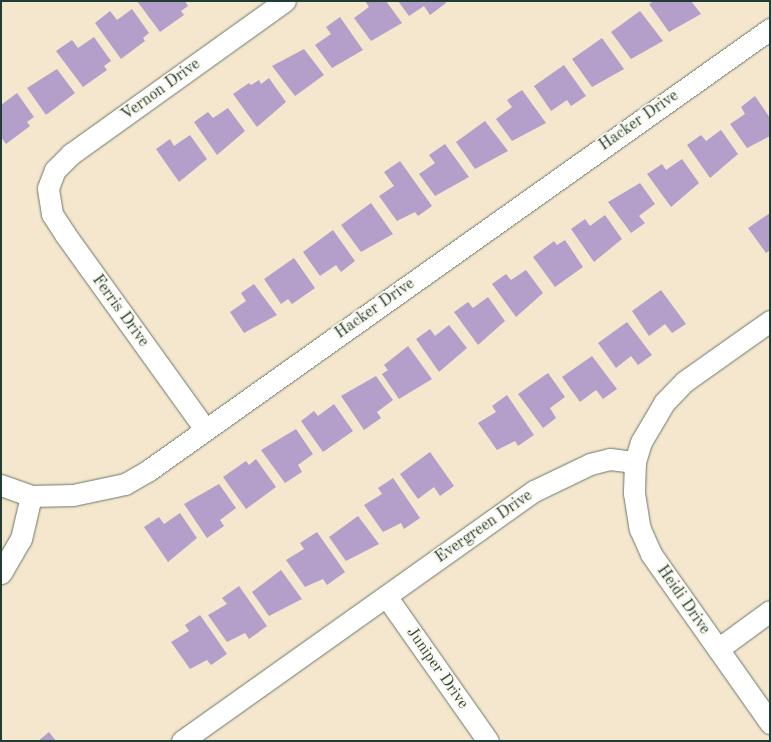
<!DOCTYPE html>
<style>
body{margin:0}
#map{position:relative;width:771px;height:742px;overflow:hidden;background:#f4e7ce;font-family:"Old Standard TT",serif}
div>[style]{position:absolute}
.building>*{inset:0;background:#b39fca}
.roads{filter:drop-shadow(0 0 1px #6a786a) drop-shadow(0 0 1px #6a786a)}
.street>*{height:21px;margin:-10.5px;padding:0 10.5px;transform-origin:10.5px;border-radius:10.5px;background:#fff}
span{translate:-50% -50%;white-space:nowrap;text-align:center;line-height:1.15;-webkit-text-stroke:3.5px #fbf7ec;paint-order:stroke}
.street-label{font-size:16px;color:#1f3d34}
.frame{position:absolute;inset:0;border:2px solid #1f3d34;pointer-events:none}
</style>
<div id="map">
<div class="building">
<div style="clip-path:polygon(137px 1px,185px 1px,188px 6px,181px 11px,184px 15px,160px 32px)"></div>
<div style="clip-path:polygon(365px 1px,386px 1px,402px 23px,371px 41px,354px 18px,369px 7px)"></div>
<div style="clip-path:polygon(398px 1px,445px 1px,446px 3px,430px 15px,424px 6px,409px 16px)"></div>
<div style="clip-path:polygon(654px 1px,691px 1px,701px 14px,669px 32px,649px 4px)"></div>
<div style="clip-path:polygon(132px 9px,149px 33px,143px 38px,145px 41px,121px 59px,95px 23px,110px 11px,117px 20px)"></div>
<div style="clip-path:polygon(640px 11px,663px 41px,631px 59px,611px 32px)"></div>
<div style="clip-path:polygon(340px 17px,363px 50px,332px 68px,315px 45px,331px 34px,326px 27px)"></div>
<div style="clip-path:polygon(94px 37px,111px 61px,104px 66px,107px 70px,83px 87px,56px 51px,72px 40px,78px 48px)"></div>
<div style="clip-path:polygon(602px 38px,624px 69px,592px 87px,572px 59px)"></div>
<div style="clip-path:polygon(304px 49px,324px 75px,295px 96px,272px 66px)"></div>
<div style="clip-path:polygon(564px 65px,586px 96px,571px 106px,567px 100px,551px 111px,534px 86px)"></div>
<div style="clip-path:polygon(57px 69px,75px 93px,46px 115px,27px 88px)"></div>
<div style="clip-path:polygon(269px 78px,286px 102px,257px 127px,233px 94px,249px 83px,251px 85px,259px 80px,261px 84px)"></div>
<div style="clip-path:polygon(522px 90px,546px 123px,512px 141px,496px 119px,512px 107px,507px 100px)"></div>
<div style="clip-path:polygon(17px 93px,34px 117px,27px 122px,30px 126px,6px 144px,1px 137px,1px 105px)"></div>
<div style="clip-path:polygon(755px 96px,770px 118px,770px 136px,747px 148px,730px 124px,745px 114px,741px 107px)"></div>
<div style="clip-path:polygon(228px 108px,245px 131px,217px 155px,194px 122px,208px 112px,213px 118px)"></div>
<div style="clip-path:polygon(485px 121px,508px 151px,475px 169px,456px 142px)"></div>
<div style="clip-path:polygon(721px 130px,738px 154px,710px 178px,687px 145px,701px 135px,706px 141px)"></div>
<div style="clip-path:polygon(190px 135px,207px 159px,179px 182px,156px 149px,170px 139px,174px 146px)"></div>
<div style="clip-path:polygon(445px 144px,469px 177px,435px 196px,419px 174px,435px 163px,429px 155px)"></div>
<div style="clip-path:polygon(682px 159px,699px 183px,671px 207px,647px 174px,662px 164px,666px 170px)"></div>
<div style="clip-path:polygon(400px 161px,432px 206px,418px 216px,415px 212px,397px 221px,379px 196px,394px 186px,384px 172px)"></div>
<div style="clip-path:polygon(640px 183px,655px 204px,639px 216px,645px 223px,631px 233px,608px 202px)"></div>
<div style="clip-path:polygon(371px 203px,393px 234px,361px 252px,341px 225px)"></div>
<div style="clip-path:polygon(770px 213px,770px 250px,766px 253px,748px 228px)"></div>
<div style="clip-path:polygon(605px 215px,622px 239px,594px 262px,571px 229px,585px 219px,590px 226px)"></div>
<div style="clip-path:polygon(333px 230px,355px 261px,341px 272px,336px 265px,320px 276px,303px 252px)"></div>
<div style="clip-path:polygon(565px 240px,583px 267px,555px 287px,533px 257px,554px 241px,557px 245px)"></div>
<div style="clip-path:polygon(294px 258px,315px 288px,292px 304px,288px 299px,281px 304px,264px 279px)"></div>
<div style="clip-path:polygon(526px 270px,543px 293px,516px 317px,492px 284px,506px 274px,511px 280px)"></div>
<div style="clip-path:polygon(254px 284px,277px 315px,244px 333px,230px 312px,246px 301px,241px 293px)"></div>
<div style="clip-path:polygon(661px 290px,686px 324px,672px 333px,665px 324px,649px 336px,632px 311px)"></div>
<div style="clip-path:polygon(488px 297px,505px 321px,478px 345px,454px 312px,468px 302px,473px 308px)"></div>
<div style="clip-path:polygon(627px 322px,652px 355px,638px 365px,631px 356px,616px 368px,598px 343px)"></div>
<div style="clip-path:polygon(449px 325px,467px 348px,439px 372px,416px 339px,430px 329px,435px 336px)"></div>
<div style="clip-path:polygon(408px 346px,432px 379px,399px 399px,382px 374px,388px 370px,384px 365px)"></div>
<div style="clip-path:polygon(592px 356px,617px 389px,603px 399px,596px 390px,580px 402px,562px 377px)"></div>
<div style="clip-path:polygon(548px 373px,565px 397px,550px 408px,556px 418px,543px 428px,518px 394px)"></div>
<div style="clip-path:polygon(376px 376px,393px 400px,377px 412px,381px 418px,364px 430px,341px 396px)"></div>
<div style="clip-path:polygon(507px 395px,534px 435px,518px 446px,515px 441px,497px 450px,478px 423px,496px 412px,492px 406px)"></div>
<div style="clip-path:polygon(334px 404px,353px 431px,323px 452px,301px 421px,314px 411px,318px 416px)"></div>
<div style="clip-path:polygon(296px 429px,313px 454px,298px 465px,302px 472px,285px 483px,261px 450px)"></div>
<div style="clip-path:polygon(430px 452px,454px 486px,440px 496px,434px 487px,418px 499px,400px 474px)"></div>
<div style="clip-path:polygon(256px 459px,276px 487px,246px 509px,223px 477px,246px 461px,249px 465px)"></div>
<div style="clip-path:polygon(393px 478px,420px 518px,404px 529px,401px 523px,383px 532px,364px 505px,382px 494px,378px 488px)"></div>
<div style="clip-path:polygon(219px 484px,236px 508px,220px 520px,224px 526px,207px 538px,184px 504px)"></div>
<div style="clip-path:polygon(180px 513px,197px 538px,168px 562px,144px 527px,159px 517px,164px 524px)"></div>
<div style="clip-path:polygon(358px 516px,379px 544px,346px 561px,329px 537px)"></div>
<div style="clip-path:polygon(317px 532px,345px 572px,327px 585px,323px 579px,305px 587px,286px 560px,304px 549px,300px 543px)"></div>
<div style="clip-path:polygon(281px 570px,302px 599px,269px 616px,252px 592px)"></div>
<div style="clip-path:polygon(239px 586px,267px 626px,249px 639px,245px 633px,227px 642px,208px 615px,227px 604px,222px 598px)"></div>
<div style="clip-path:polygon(200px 615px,227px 654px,211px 665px,207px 660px,190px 669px,171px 642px,189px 631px,185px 625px)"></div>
<div style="clip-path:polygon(49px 732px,56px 741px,38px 741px)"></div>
</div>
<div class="roads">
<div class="street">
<div style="left:770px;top:321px;width:105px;rotate:144.7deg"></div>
<div style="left:684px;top:382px;width:29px;rotate:134deg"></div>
<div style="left:664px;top:403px;width:45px;rotate:120.5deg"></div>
<div style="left:641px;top:442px;width:21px;rotate:107deg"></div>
<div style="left:635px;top:462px;width:31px;rotate:92deg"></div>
<div style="left:634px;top:493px;width:36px;rotate:81deg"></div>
<div style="left:640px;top:529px;width:27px;rotate:66deg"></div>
<div style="left:651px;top:554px;width:207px;rotate:54.8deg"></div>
<div style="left:205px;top:429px;width:240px;rotate:-125.7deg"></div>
<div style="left:65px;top:234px;width:24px;rotate:-123deg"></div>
<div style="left:52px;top:214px;width:26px;rotate:-99deg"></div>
<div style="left:48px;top:188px;width:19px;rotate:-69deg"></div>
<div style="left:55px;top:170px;width:23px;rotate:-45deg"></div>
<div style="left:71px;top:154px;width:263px;rotate:-35.6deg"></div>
<div style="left:1px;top:485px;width:32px;rotate:20deg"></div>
<div style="left:31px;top:496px;width:42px;rotate:-1.4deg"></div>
<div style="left:73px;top:495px;width:53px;rotate:-11.9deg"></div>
<div style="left:125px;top:484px;width:28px;rotate:-30deg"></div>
<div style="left:149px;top:470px;width:762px;rotate:-35.38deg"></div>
<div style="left:1px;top:573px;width:39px;rotate:-60deg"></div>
<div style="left:21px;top:539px;width:44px;rotate:-76.9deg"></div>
<div style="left:386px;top:596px;width:177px;rotate:54.9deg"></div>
<div style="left:718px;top:649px;width:64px;rotate:-36.2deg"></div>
<div style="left:182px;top:741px;width:432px;rotate:-35.4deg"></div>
<div style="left:534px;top:491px;width:62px;rotate:-25.7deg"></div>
<div style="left:590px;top:464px;width:21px;rotate:-14deg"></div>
<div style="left:610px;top:459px;width:25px;rotate:7deg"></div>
</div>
</div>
<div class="street-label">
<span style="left:161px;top:90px;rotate:-36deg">Vernon Drive</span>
<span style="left:639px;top:121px;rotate:-35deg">Hacker Drive</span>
<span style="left:375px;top:309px;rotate:-35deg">Hacker Drive</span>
<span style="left:120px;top:311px;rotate:54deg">Ferris Drive</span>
<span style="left:484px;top:527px;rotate:-35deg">Evergreen Drive</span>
<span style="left:683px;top:600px;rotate:55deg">Heidi Drive</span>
<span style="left:437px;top:668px;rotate:55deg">Juniper Drive</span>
</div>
<div class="frame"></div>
</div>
